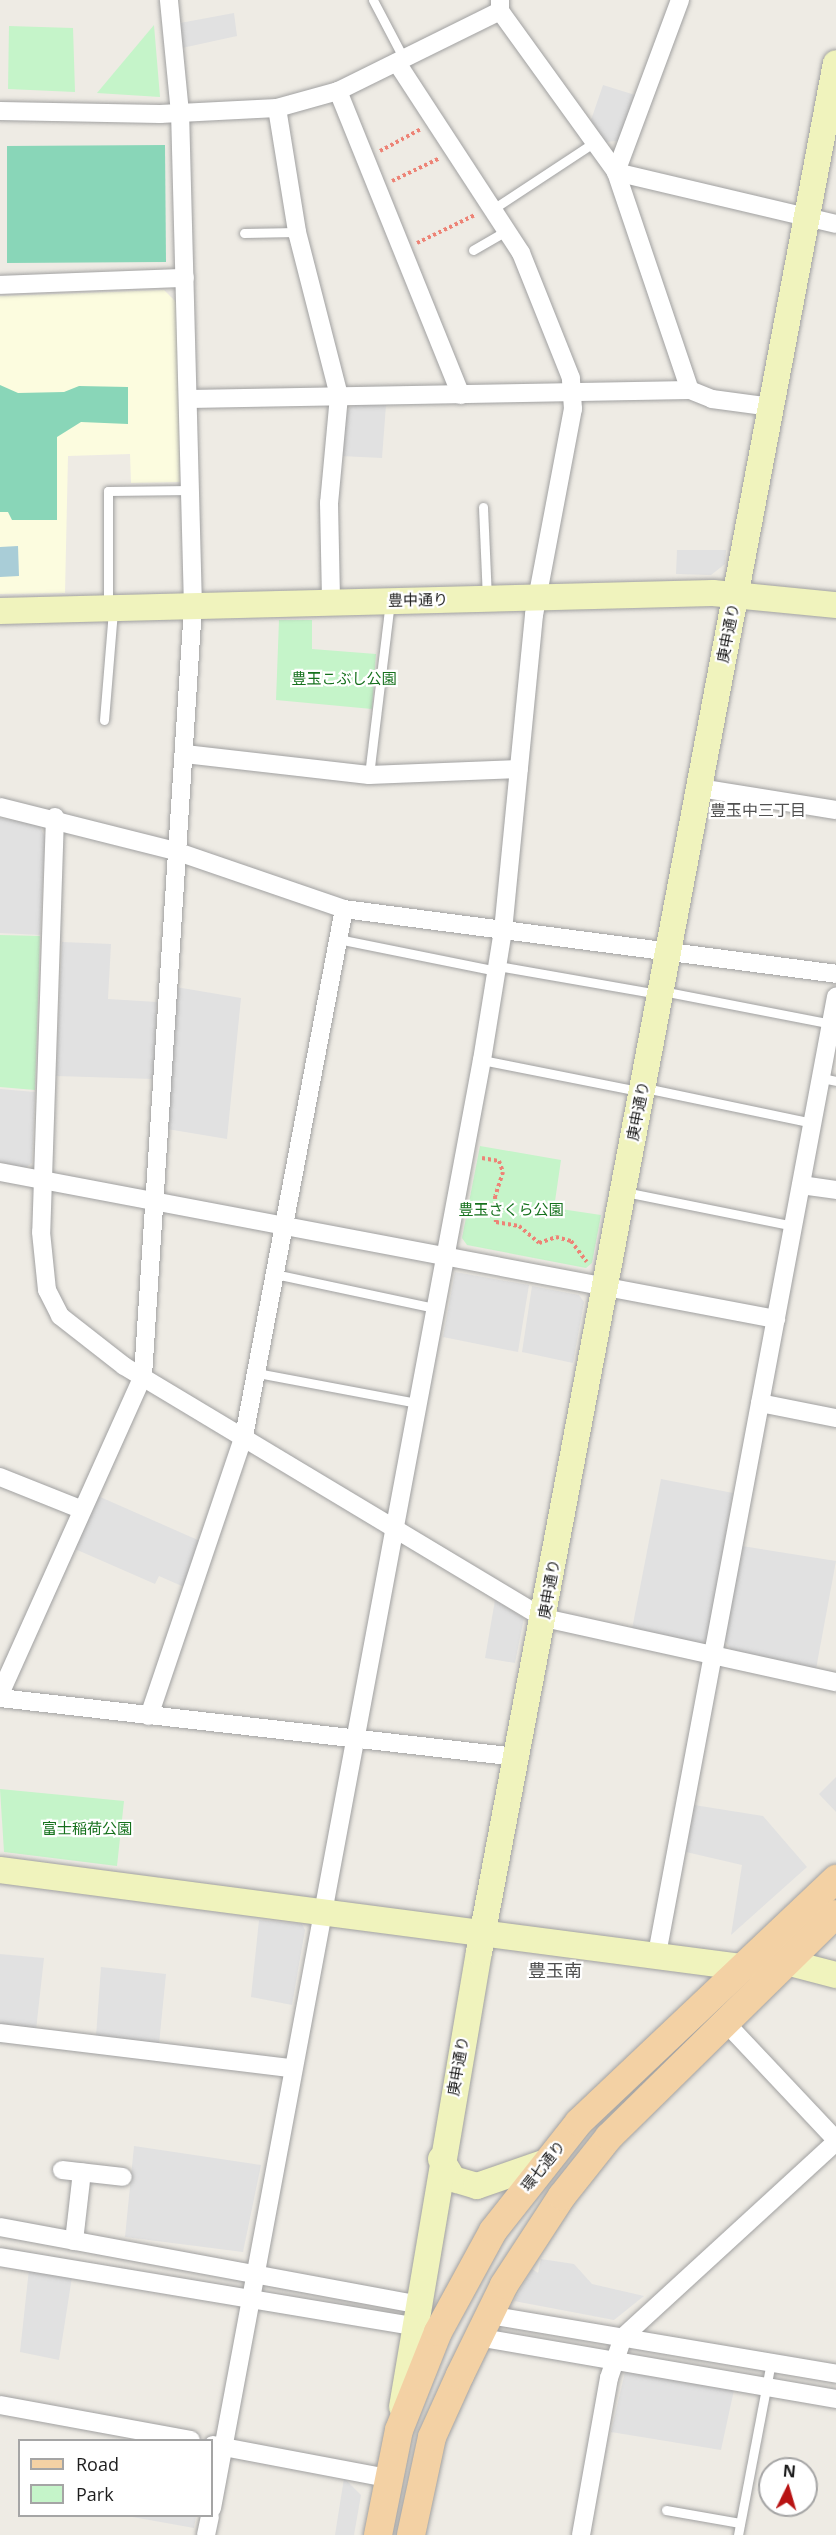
<!DOCTYPE html>
<meta charset="utf-8">
<style>
body{margin:0}
#map{position:relative;width:836px;height:2535px;overflow:hidden;background:#eeebe4;font-family:"Open Sans","Noto Sans JP",sans-serif}
div>[style]{position:absolute}
.education>*{inset:0;background:#fcfcdf}
.park>*{inset:0;background:#c5f4c9}
.pitch>*{inset:0;background:#89d6b8}
.parking>*{inset:0;background:#e1e1e1}
.water>*{inset:0;background:#a9cdd7}
.path>*{height:4px;margin-top:-2px;transform-origin:0;background:repeating-linear-gradient(90deg,#ed8376 0 3px,transparent 0 6px)}
.roads{filter:drop-shadow(0 0 2px #a1a1a1) drop-shadow(0 0 2px #a1a1a1)}
.lane>*{height:9px;margin:-4.5px;padding:0 4.5px;transform-origin:4.5px;border-radius:4.5px;background:#fff}
.street>*{height:18px;margin:-9px;padding:0 9px;transform-origin:9px;border-radius:9px;background:#fff}
.secondary>*{height:26px;margin:-13px;padding:0 13px;transform-origin:13px;border-radius:13px;background:#f0f3bd}
.primary>*{height:28px;margin:-14px;padding:0 14px;transform-origin:14px;border-radius:14px;background:#f3d1a4}
span{translate:-50% -50%;white-space:nowrap;text-align:center;line-height:1.15;-webkit-text-stroke:4.5px #fff;paint-order:stroke}
.street-label{font-size:15px;color:#1d1d1d}
.park-label{font-size:15px;color:#16711d}
.neighbourhood-label{font-size:16px;color:#505050}
.quarter-label{font-size:18px;color:#505050}
.legend{position:absolute;left:18px;top:2439px;width:195px;height:78px;box-sizing:border-box;background:#fff;border:2px solid #a5a5a5;margin:0;padding:8px 10px;list-style:none;font-size:18px;color:#1d1d1d}
.legend li{display:flex;align-items:center;gap:12px;height:30px}
.legend b{width:30px;border:2px solid #a5a5a5}
.north{position:absolute;left:758px;top:2457px;width:60px;height:60px;box-sizing:border-box;background:#fff;border:2px solid #a5a5a5;border-radius:50%;rotate:5deg;font-size:16px;font-weight:700;line-height:24px;text-align:center;color:#1d1d1d}
.north::after{content:'';display:block;margin:auto;width:21px;height:27px;background:#b81313;clip-path:polygon(50% 0,100% 100%,50% 72%,0 100%)}
</style>
<div id="map">
<div class="education">
<div style="clip-path:polygon(164px 290px,176px 302px,180px 482px,131px 483px,130px 454px,68px 456px,65px 593px,0 594px,0 296px)"></div>
</div>
<div class="park">
<div style="clip-path:polygon(154px 25px,160px 97px,97px 93px)"></div>
<div style="clip-path:polygon(9px 26px,73px 28px,75px 92px,8px 89px)"></div>
<div style="clip-path:polygon(279px 620px,312px 620px,312px 649px,376px 654px,372px 709px,276px 700px)"></div>
<div style="clip-path:polygon(0 935px,40px 936px,35px 1090px,0 1087px)"></div>
<div style="clip-path:polygon(480px 1146px,561px 1160px,554px 1208px,601px 1215px,592px 1263px,586px 1268px,467px 1245px,462px 1238px)"></div>
<div style="clip-path:polygon(0 1789px,124px 1801px,117px 1866px,4px 1852px)"></div>
</div>
<div class="pitch">
<div style="clip-path:polygon(165px 145px,166px 262px,7px 263px,7px 146px)"></div>
<div style="clip-path:polygon(0 385px,18px 393px,64px 392px,79px 386px,128px 387px,128px 424px,81px 422px,57px 437px,57px 520px,12px 520px,8px 512px,0 512px)"></div>
</div>
<div class="parking">
<div style="clip-path:polygon(234px 13px,237px 36px,182px 48px,180px 23px)"></div>
<div style="clip-path:polygon(603px 85px,635px 95px,618px 141px,605px 142px,591px 120px)"></div>
<div style="clip-path:polygon(354px 404px,386px 405px,382px 458px,341px 456px,344px 414px)"></div>
<div style="clip-path:polygon(677px 550px,726px 550px,725px 564px,711px 575px,676px 574px)"></div>
<div style="clip-path:polygon(0 818px,39px 825px,45px 837px,40px 935px,0 933px)"></div>
<div style="clip-path:polygon(62px 942px,111px 944px,108px 999px,157px 1002px,154px 1079px,56px 1076px)"></div>
<div style="clip-path:polygon(176px 987px,241px 998px,227px 1139px,167px 1129px)"></div>
<div style="clip-path:polygon(0 1089px,35px 1092px,32px 1163px,25px 1168px,0 1162px)"></div>
<div style="clip-path:polygon(455px 1272px,529px 1285px,518px 1352px,443px 1337px)"></div>
<div style="clip-path:polygon(532px 1286px,579px 1295px,584px 1302px,573px 1363px,522px 1352px)"></div>
<div style="clip-path:polygon(661px 1479px,733px 1493px,708px 1638px,701px 1644px,632px 1629px)"></div>
<div style="clip-path:polygon(98px 1496px,200px 1541px,184px 1587px,159px 1576px,155px 1584px,75px 1549px)"></div>
<div style="clip-path:polygon(742px 1546px,836px 1561px,816px 1669px,731px 1650px,725px 1640px)"></div>
<div style="clip-path:polygon(495px 1600px,524px 1618px,515px 1663px,485px 1658px)"></div>
<div style="clip-path:polygon(836px 1777px,836px 1812px,819px 1794px)"></div>
<div style="clip-path:polygon(694px 1805px,763px 1816px,807px 1867px,731px 1935px,742px 1865px,686px 1852px)"></div>
<div style="clip-path:polygon(259px 1920px,302px 1924px,305px 1930px,292px 2005px,251px 1997px)"></div>
<div style="clip-path:polygon(0 1954px,44px 1958px,36px 2030px,0 2026px)"></div>
<div style="clip-path:polygon(101px 1967px,166px 1974px,159px 2044px,96px 2037px)"></div>
<div style="clip-path:polygon(134px 2146px,261px 2165px,243px 2252px,125px 2237px)"></div>
<div style="clip-path:polygon(541px 2259px,574px 2264px,592px 2284px,644px 2296px,614px 2320px,514px 2301px,532px 2269px,538px 2273px)"></div>
<div style="clip-path:polygon(29px 2269px,72px 2277px,59px 2360px,20px 2352px)"></div>
<div style="clip-path:polygon(625px 2372px,734px 2390px,721px 2450px,611px 2432px)"></div>
<div style="clip-path:polygon(344px 2478px,361px 2495px,354px 2535px,335px 2535px)"></div>
<div style="clip-path:polygon(127px 2516px,196px 2516px,194px 2528px)"></div>
</div>
<div class="water">
<div style="clip-path:polygon(18px 546px,19px 576px,0 577px,0 547px)"></div>
</div>
<div class="path">
<div style="left:380px;top:151px;width:47px;rotate:-28.2deg"></div>
<div style="left:392px;top:181px;width:53px;rotate:-25.6deg"></div>
<div style="left:417px;top:243px;width:64px;rotate:-25.8deg"></div>
<div style="left:482px;top:1158px;width:17px;rotate:10deg"></div>
<div style="left:499px;top:1161px;width:12px;rotate:70deg"></div>
<div style="left:503px;top:1172px;width:25px;rotate:108deg"></div>
<div style="left:495px;top:1196px;width:26px;rotate:88deg"></div>
<div style="left:496px;top:1222px;width:23px;rotate:10deg"></div>
<div style="left:519px;top:1226px;width:26px;rotate:40deg"></div>
<div style="left:539px;top:1243px;width:18px;rotate:-19deg"></div>
<div style="left:556px;top:1237px;width:16px;rotate:15deg"></div>
<div style="left:571px;top:1241px;width:26px;rotate:53deg"></div>
</div>
<div class="roads">
<div class="lane">
<div style="left:373px;top:0;width:67px;rotate:62.3deg"></div>
<div style="left:493px;top:209px;width:120px;rotate:-33.4deg"></div>
<div style="left:244px;top:233px;width:53px;rotate:-1.1deg"></div>
<div style="left:473px;top:250px;width:38px;rotate:-30deg"></div>
<div style="left:483px;top:507px;width:90px;rotate:87.5deg"></div>
<div style="left:108px;top:605px;width:114px;rotate:-90deg"></div>
<div style="left:108px;top:491px;width:84px;rotate:-0.7deg"></div>
<div style="left:104px;top:720px;width:110px;rotate:-85.3deg"></div>
<div style="left:369px;top:775px;width:174px;rotate:-83.1deg"></div>
<div style="left:338px;top:939px;width:162px;rotate:11.4deg"></div>
<div style="left:498px;top:966px;width:162px;rotate:9.9deg"></div>
<div style="left:662px;top:991px;width:172px;rotate:11deg"></div>
<div style="left:482px;top:1060px;width:160px;rotate:11.2deg"></div>
<div style="left:822px;top:1078px;width:14px;rotate:12deg"></div>
<div style="left:645px;top:1088px;width:172px;rotate:11.8deg"></div>
<div style="left:625px;top:1192px;width:171px;rotate:11.4deg"></div>
<div style="left:275px;top:1274px;width:164px;rotate:12deg"></div>
<div style="left:257px;top:1373px;width:163px;rotate:10.6deg"></div>
<div style="left:666px;top:2510px;width:75px;rotate:10deg"></div>
<div style="left:738px;top:2535px;width:176px;rotate:-79.2deg"></div>
</div>
<div class="street">
<div style="left:500px;top:0;width:11px;rotate:90deg"></div>
<div style="left:500px;top:11px;width:198px;rotate:54.2deg"></div>
<div style="left:616px;top:172px;width:230px;rotate:71.3deg"></div>
<div style="left:680px;top:0;width:184px;rotate:110.4deg"></div>
<div style="left:616px;top:172px;width:226px;rotate:13.3deg"></div>
<div style="left:338px;top:91px;width:328px;rotate:68deg"></div>
<div style="left:277px;top:108px;width:126px;rotate:80.8deg"></div>
<div style="left:297px;top:232px;width:169px;rotate:75.6deg"></div>
<div style="left:339px;top:396px;width:107px;rotate:95.3deg"></div>
<div style="left:329px;top:503px;width:99px;rotate:88.8deg"></div>
<div style="left:0;top:111px;width:160px;rotate:1.1deg"></div>
<div style="left:160px;top:114px;width:117px;rotate:-2.9deg"></div>
<div style="left:277px;top:108px;width:63px;rotate:-15.6deg"></div>
<div style="left:338px;top:91px;width:181px;rotate:-26.3deg"></div>
<div style="left:0;top:285px;width:185px;rotate:-2.2deg"></div>
<div style="left:189px;top:399px;width:501px;rotate:-1.03deg"></div>
<div style="left:690px;top:390px;width:24px;rotate:22deg"></div>
<div style="left:712px;top:399px;width:60px;rotate:7.7deg"></div>
<div style="left:185px;top:754px;width:185px;rotate:6.5deg"></div>
<div style="left:369px;top:775px;width:150px;rotate:-2.3deg"></div>
<div style="left:700px;top:788px;width:138px;rotate:9.2deg"></div>
<div style="left:0;top:807px;width:180px;rotate:14.1deg"></div>
<div style="left:175px;top:851px;width:179px;rotate:18.9deg"></div>
<div style="left:344px;top:909px;width:496px;rotate:7.5deg"></div>
<div style="left:55px;top:817px;width:415px;rotate:91.9deg"></div>
<div style="left:41px;top:1232px;width:58px;rotate:84.1deg"></div>
<div style="left:47px;top:1290px;width:29px;rotate:63deg"></div>
<div style="left:60px;top:1316px;width:81px;rotate:38deg"></div>
<div style="left:124px;top:1366px;width:490px;rotate:31deg"></div>
<div style="left:544px;top:1618px;width:299px;rotate:12.4deg"></div>
<div style="left:0;top:1172px;width:790px;rotate:10.73deg"></div>
<div style="left:801px;top:1185px;width:35px;rotate:8deg"></div>
<div style="left:760px;top:1403px;width:77px;rotate:11.2deg"></div>
<div style="left:0;top:1477px;width:86px;rotate:21.8deg"></div>
<div style="left:0;top:1694px;width:349px;rotate:-65.8deg"></div>
<div style="left:143px;top:1376px;width:771px;rotate:-86.28deg"></div>
<div style="left:193px;top:607px;width:494px;rotate:-91.5deg"></div>
<div style="left:180px;top:113px;width:114px;rotate:-95.6deg"></div>
<div style="left:0;top:1698px;width:520px;rotate:6.51deg"></div>
<div style="left:149px;top:1716px;width:296px;rotate:-71.3deg"></div>
<div style="left:244px;top:1436px;width:536px;rotate:-79.26deg"></div>
<div style="left:657px;top:1954px;width:974px;rotate:-79.41deg"></div>
<div style="left:724px;top:2021px;width:163px;rotate:46.7deg"></div>
<div style="left:0;top:2033px;width:293px;rotate:6.9deg"></div>
<div style="left:62px;top:2170px;width:61px;rotate:6.5deg"></div>
<div style="left:0;top:2227px;width:423px;rotate:10.5deg"></div>
<div style="left:74px;top:2241px;width:69px;rotate:-83.4deg"></div>
<div style="left:0;top:2257px;width:419px;rotate:9.5deg"></div>
<div style="left:489px;top:2315px;width:352px;rotate:9.6deg"></div>
<div style="left:477px;top:2337px;width:364px;rotate:9.8deg"></div>
<div style="left:0;top:2405px;width:194px;rotate:10.4deg"></div>
<div style="left:213px;top:2445px;width:178px;rotate:10.7deg"></div>
<div style="left:212px;top:2508px;width:1473px;rotate:-79.44deg"></div>
<div style="left:482px;top:1060px;width:131px;rotate:-80.8deg"></div>
<div style="left:503px;top:931px;width:318px;rotate:-84.4deg"></div>
<div style="left:534px;top:615px;width:210px;rotate:-79.3deg"></div>
<div style="left:573px;top:409px;width:31px;rotate:-94deg"></div>
<div style="left:571px;top:378px;width:135px;rotate:-111.8deg"></div>
<div style="left:521px;top:253px;width:225px;rotate:-123.1deg"></div>
<div style="left:206px;top:2535px;width:19px;rotate:-78deg"></div>
<div style="left:581px;top:2535px;width:159px;rotate:-79.9deg"></div>
<div style="left:609px;top:2378px;width:43px;rotate:-71.1deg"></div>
<div style="left:623px;top:2337px;width:289px;rotate:-42.5deg"></div>
</div>
<div class="secondary">
<div style="left:0;top:611px;width:713px;rotate:-1.45deg"></div>
<div style="left:713px;top:593px;width:124px;rotate:5.6deg"></div>
<div style="left:0;top:1870px;width:747px;rotate:7.46deg"></div>
<div style="left:741px;top:1967px;width:45px;rotate:-6.3deg"></div>
<div style="left:786px;top:1962px;width:52px;rotate:14.6deg"></div>
<div style="left:441px;top:2159px;width:23px;rotate:59deg"></div>
<div style="left:453px;top:2179px;width:25px;rotate:16deg"></div>
<div style="left:477px;top:2186px;width:70px;rotate:-19.2deg"></div>
<div style="left:402px;top:2407px;width:461px;rotate:-80.4deg"></div>
<div style="left:479px;top:1952px;width:1922px;rotate:-79.3deg"></div>
</div>
<div class="primary">
<div style="left:378px;top:2535px;width:107px;rotate:-78.7deg"></div>
<div style="left:399px;top:2430px;width:105px;rotate:-68.3deg"></div>
<div style="left:438px;top:2332px;width:115px;rotate:-61.4deg"></div>
<div style="left:493px;top:2231px;width:139px;rotate:-51.7deg"></div>
<div style="left:579px;top:2122px;width:354px;rotate:-43.4deg"></div>
<div style="left:411px;top:2535px;width:100px;rotate:-77.9deg"></div>
<div style="left:432px;top:2437px;width:68px;rotate:-65.7deg"></div>
<div style="left:460px;top:2375px;width:100px;rotate:-63.9deg"></div>
<div style="left:504px;top:2285px;width:106px;rotate:-56.9deg"></div>
<div style="left:562px;top:2196px;width:75px;rotate:-51.5deg"></div>
<div style="left:609px;top:2137px;width:318px;rotate:-44.5deg"></div>
</div>
</div>
<div class="street-label">
<span style="left:418px;top:600px;rotate:-1deg">豊中通り</span>
<span style="left:728px;top:633px;rotate:-79deg">庚申通り</span>
<span style="left:638px;top:1111px;rotate:-79deg">庚申通り</span>
<span style="left:549px;top:1589px;rotate:-80deg">庚申通り</span>
<span style="left:458px;top:2066px;rotate:-80deg">庚申通り</span>
<span style="left:543px;top:2166px;rotate:-51deg">環七通り</span>
</div>
<div class="park-label">
<span style="left:344px;top:679px">豊玉こぶし公園</span>
<span style="left:511px;top:1210px">豊玉さくら公園</span>
<span style="left:87px;top:1829px">富士稲荷公園</span>
</div>
<div class="neighbourhood-label">
<span style="left:758px;top:810px">豊玉中三丁目</span>
</div>
<div class="quarter-label">
<span style="left:555px;top:1970px">豊玉南</span>
</div>
<ul class="legend">
<li><b style="height:8px;background:#f3d1a4"></b>Road</li>
<li><b style="height:16px;background:#c5f4c9"></b>Park</li>
</ul>
<div class="north">N</div>
</div>
